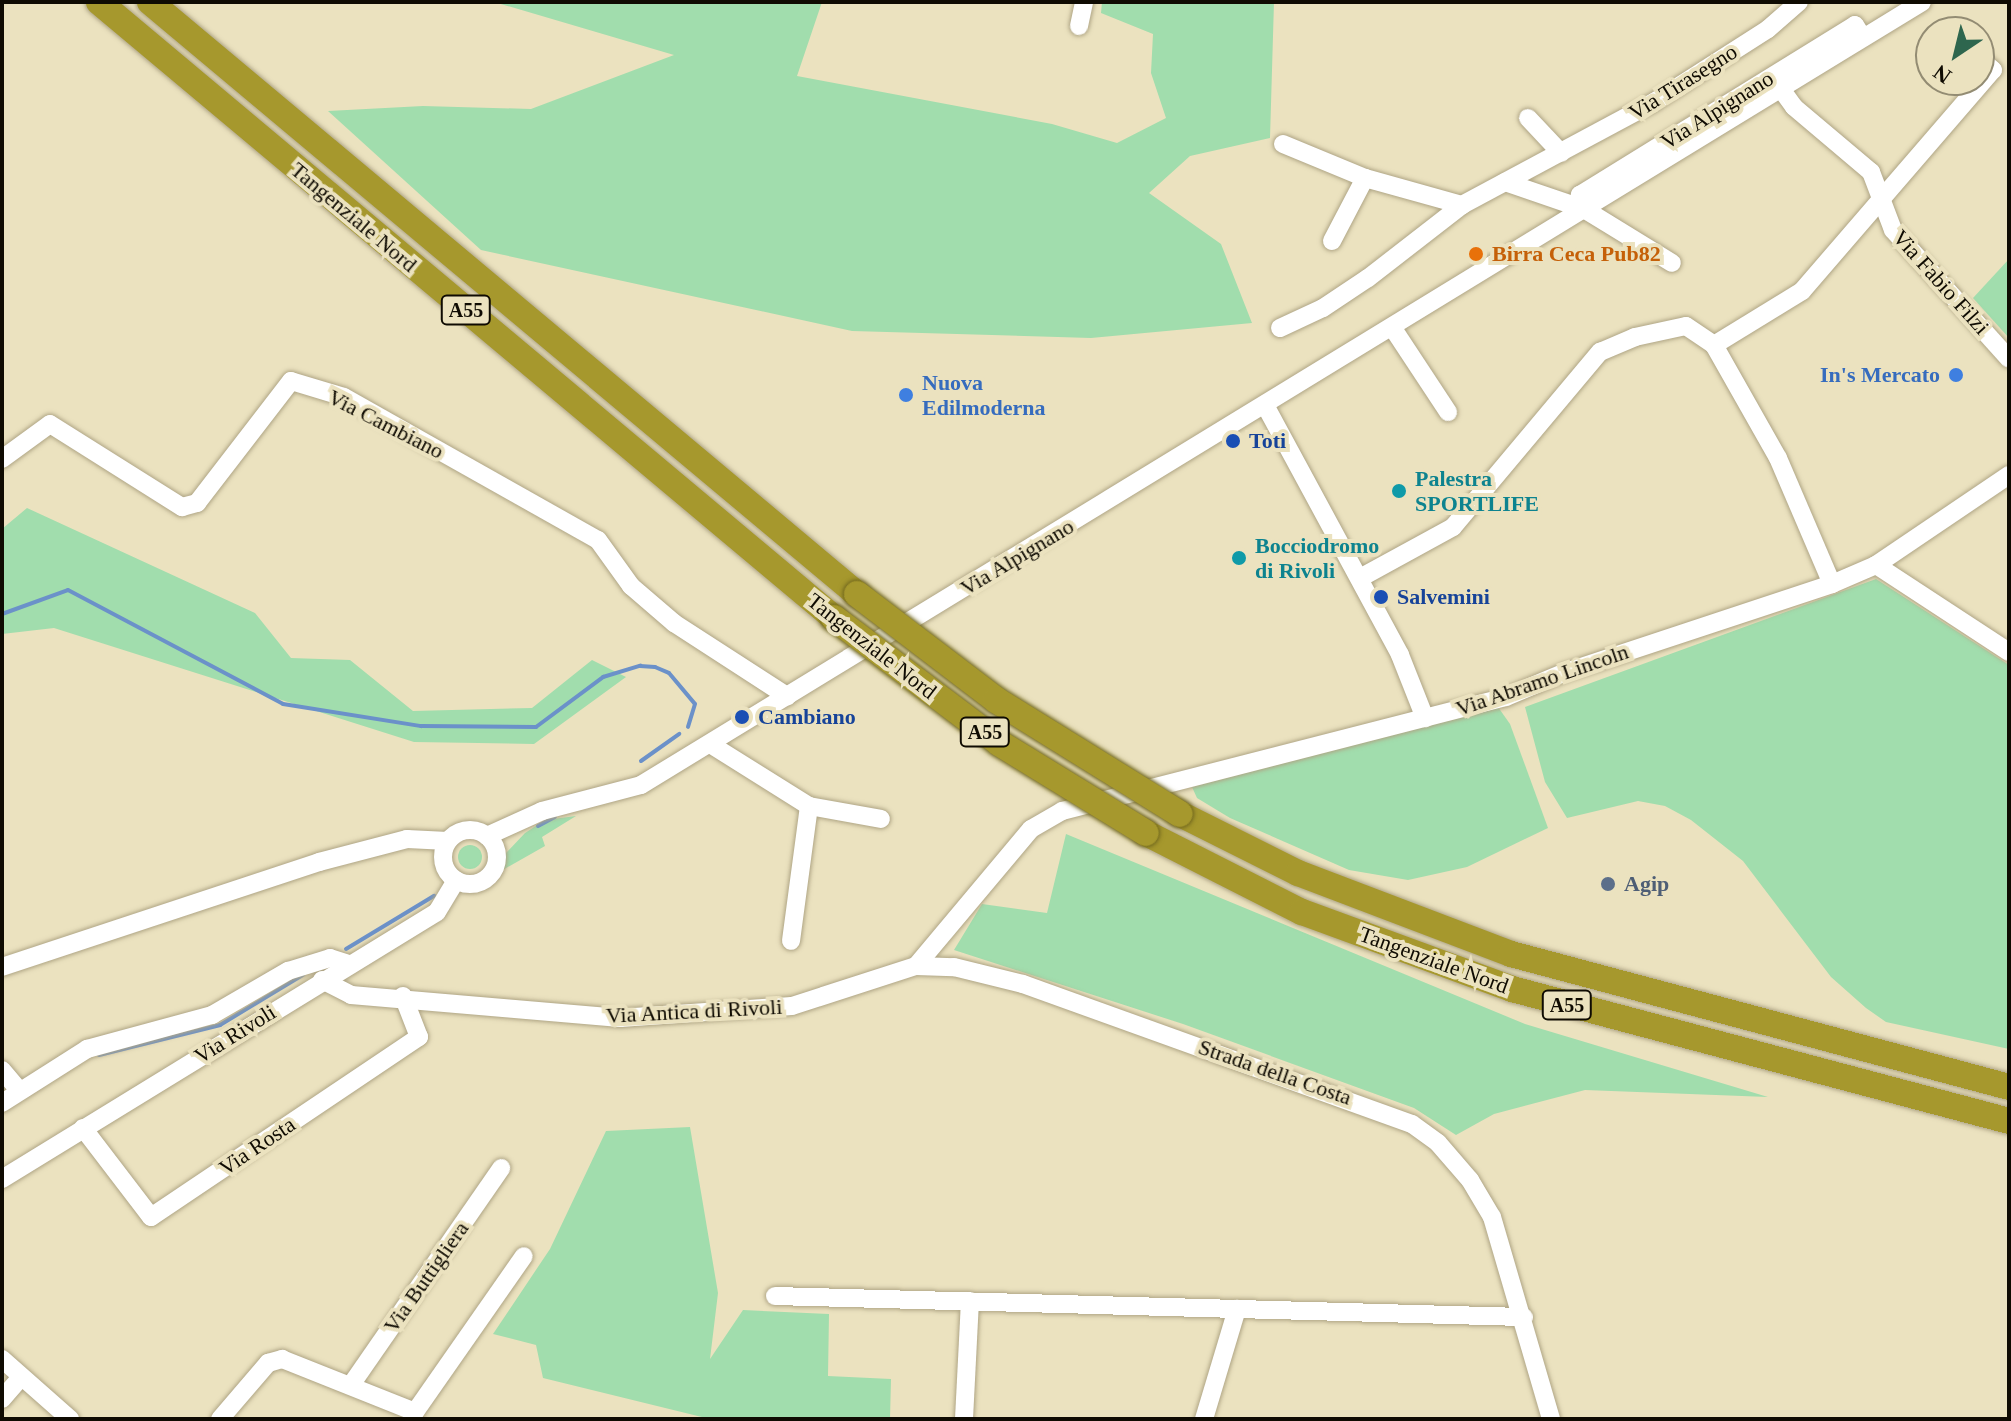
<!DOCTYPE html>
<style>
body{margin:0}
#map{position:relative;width:2011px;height:1421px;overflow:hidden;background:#ebe2bf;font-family:Georgia,serif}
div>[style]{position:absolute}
.green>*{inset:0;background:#a1ddad}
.round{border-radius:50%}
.stream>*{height:4px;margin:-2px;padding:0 2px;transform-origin:2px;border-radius:2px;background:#6b91c9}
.roads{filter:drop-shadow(0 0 2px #afa585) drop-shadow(0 0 2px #afa585)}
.minor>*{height:18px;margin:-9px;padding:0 9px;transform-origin:9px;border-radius:9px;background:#fff}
.minor>.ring{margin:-9px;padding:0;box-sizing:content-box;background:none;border:18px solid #fff;border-radius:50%}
.highway>*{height:26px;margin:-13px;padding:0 13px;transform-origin:13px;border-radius:13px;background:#a6982d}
.bridges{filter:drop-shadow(0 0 2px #71671e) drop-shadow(0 0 2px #71671e)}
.highway-bridge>*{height:26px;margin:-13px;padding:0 13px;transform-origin:13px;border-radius:13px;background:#a6982d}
.dots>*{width:22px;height:22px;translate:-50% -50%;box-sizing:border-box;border:4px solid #ebe2bf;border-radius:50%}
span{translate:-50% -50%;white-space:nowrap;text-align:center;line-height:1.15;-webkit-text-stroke:8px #ebe2bf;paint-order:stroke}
.shield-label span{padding:2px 6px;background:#ebe2bf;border:2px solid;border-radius:6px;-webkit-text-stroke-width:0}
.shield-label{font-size:20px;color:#0f0b02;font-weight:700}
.street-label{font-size:22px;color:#0f0b02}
.food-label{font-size:22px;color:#c56008;font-weight:700}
.left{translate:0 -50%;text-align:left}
.shop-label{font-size:22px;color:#366cbe;font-weight:700}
.right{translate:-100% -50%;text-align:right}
.transit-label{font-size:22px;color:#164399;font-weight:700}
.culture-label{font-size:22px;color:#0d838f;font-weight:700}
.service-label{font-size:22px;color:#4e5e75;font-weight:700}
.frame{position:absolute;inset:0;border:4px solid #0f0b02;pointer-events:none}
.north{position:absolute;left:1915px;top:16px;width:80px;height:80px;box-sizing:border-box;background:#ebe2bf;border:2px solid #938c73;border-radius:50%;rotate:215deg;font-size:22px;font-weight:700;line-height:32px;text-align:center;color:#0f0b02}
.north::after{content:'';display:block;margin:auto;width:28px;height:36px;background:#2e664e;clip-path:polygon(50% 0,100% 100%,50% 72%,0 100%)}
</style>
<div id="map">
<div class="green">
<div style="clip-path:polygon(494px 2px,822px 2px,797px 76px,1052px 124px,1117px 143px,1166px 118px,1151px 73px,1153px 34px,1101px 13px,1102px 2px,1274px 2px,1270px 138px,1190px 156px,1149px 193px,1221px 244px,1252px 323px,1091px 338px,852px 331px,481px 250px,328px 111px,423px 106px,531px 109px,674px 55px)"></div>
<div style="clip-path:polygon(2009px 259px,2009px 338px,1973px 298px)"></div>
<div style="clip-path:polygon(27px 508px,255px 613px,291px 658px,350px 660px,413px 711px,532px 708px,592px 660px,626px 677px,534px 744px,414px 742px,54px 628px,2px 634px,2px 529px)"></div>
<div style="clip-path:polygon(1876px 579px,2009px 665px,2009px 1049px,1886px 1022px,1866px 1008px,1831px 977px,1743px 861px,1691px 820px,1665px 806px,1638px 801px,1567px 818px,1545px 782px,1525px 707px)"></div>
<div style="clip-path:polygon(1498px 707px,1510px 724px,1548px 828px,1467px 867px,1408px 880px,1349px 870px,1230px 818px,1197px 798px,1192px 787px)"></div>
<div style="clip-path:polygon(576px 816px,542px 837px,545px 846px,499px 872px,506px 853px,525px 833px,545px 820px)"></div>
<div style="clip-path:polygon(1066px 834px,1525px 1024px,1768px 1097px,1585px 1090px,1494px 1114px,1456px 1135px,1414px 1108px,1183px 1024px,954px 950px,982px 904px,1047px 913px)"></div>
<div class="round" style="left:458px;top:845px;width:24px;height:24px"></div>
<div style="clip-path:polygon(690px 1127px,718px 1293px,710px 1359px,743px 1310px,829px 1314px,828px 1376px,891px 1379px,890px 1419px,710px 1419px,543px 1378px,536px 1345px,493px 1334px,550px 1249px,606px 1131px)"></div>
</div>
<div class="stream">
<div style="left:2px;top:614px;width:70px;rotate:-20deg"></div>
<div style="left:68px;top:590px;width:243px;rotate:27.9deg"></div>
<div style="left:283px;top:704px;width:140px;rotate:9.1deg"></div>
<div style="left:421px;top:726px;width:115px;rotate:0.5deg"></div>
<div style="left:536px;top:727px;width:84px;rotate:-36.7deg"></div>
<div style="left:603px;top:677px;width:39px;rotate:-17deg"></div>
<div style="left:640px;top:666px;width:15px;rotate:4deg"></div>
<div style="left:655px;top:667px;width:15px;rotate:23deg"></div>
<div style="left:669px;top:673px;width:40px;rotate:50deg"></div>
<div style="left:695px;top:704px;width:24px;rotate:107deg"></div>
<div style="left:641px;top:761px;width:47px;rotate:-35.4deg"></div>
<div style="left:538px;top:826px;width:19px;rotate:-28deg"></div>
<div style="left:346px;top:949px;width:103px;rotate:-31.1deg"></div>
<div style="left:99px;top:1055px;width:125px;rotate:-13.9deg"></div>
<div style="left:220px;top:1025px;width:97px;rotate:-31.1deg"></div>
</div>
<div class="roads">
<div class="minor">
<div style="left:1079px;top:26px;width:25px;rotate:-78deg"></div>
<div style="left:1781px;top:89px;width:22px;rotate:54deg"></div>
<div style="left:1794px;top:107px;width:101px;rotate:40.2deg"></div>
<div style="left:1871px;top:172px;width:62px;rotate:69.2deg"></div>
<div style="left:1893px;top:230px;width:173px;rotate:48deg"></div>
<div style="left:1528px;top:118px;width:48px;rotate:46.7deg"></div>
<div style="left:1283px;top:144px;width:89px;rotate:22.5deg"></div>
<div style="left:1365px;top:178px;width:101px;rotate:15.6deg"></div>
<div style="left:1505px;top:182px;width:83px;rotate:18.9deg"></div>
<div style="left:1584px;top:209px;width:103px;rotate:31.5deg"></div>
<div style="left:1584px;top:209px;width:15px;rotate:-106deg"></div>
<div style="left:1580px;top:195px;width:323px;rotate:-31.7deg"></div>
<div style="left:1855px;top:25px;width:15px;rotate:58deg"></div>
<div style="left:1332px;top:241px;width:71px;rotate:-62.4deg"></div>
<div style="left:1392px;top:327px;width:102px;rotate:56.6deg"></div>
<div style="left:1280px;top:328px;width:47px;rotate:-24.9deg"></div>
<div style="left:1323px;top:308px;width:54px;rotate:-33.7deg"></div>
<div style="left:1368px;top:278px;width:119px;rotate:-37.8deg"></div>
<div style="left:1462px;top:205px;width:218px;rotate:-28.2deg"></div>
<div style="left:1654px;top:102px;width:135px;rotate:-32.6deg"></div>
<div style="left:1768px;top:29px;width:41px;rotate:-41.1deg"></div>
<div style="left:1714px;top:345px;width:103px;rotate:-31.5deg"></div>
<div style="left:1802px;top:291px;width:292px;rotate:-49.2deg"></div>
<div style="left:1993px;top:70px;width:18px;rotate:-139deg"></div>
<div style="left:1265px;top:405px;width:284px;rotate:61.6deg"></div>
<div style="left:1400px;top:655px;width:68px;rotate:68.4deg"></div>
<div style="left:2px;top:459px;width:59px;rotate:-36.1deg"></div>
<div style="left:50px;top:424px;width:156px;rotate:32.2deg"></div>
<div style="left:182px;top:507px;width:16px;rotate:-15deg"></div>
<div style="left:197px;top:503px;width:154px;rotate:-52.4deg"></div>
<div style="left:291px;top:381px;width:55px;rotate:16.8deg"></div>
<div style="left:344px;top:397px;width:291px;rotate:29.4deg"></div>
<div style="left:598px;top:540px;width:57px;rotate:54.3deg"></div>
<div style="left:631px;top:586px;width:57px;rotate:40.7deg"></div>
<div style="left:674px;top:623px;width:135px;rotate:32.9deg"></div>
<div style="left:1876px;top:565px;width:159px;rotate:33.2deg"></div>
<div style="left:1360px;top:578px;width:106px;rotate:-28.7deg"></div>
<div style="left:1453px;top:527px;width:229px;rotate:-50deg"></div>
<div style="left:1600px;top:352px;width:38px;rotate:-23deg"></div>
<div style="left:1635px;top:337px;width:52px;rotate:-12.2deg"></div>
<div style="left:1686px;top:326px;width:34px;rotate:34deg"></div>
<div style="left:1714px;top:345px;width:130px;rotate:60.5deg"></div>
<div style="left:1778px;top:458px;width:137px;rotate:66.8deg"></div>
<div style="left:710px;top:744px;width:117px;rotate:32.1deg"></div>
<div style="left:809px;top:806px;width:136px;rotate:97.6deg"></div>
<div style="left:809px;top:806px;width:73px;rotate:10.2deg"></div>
<div class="ring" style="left:443px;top:830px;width:36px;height:36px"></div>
<div style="left:487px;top:836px;width:60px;rotate:-24.4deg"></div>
<div style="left:542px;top:811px;width:102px;rotate:-14.7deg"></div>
<div style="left:641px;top:785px;width:1501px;rotate:-31.43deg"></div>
<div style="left:916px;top:966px;width:38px;rotate:2deg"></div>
<div style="left:954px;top:967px;width:71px;rotate:13.8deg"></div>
<div style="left:1023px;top:984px;width:413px;rotate:19.8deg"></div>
<div style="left:1412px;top:1124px;width:32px;rotate:36deg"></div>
<div style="left:1438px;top:1143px;width:49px;rotate:49.1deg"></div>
<div style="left:1470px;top:1180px;width:43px;rotate:59.3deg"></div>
<div style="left:1492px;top:1217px;width:210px;rotate:73.7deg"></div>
<div style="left:2px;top:967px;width:334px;rotate:-18.3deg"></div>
<div style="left:319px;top:862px;width:91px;rotate:-14.6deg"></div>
<div style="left:407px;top:839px;width:41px;rotate:2.8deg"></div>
<div style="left:322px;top:980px;width:33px;rotate:27deg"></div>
<div style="left:351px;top:995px;width:270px;rotate:4.9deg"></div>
<div style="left:620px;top:1018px;width:172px;rotate:-4deg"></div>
<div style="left:792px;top:1006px;width:130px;rotate:-17.9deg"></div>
<div style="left:916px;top:966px;width:179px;rotate:-50deg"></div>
<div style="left:1031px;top:829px;width:36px;rotate:-30deg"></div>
<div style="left:1062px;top:811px;width:458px;rotate:-14.4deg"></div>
<div style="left:1506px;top:697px;width:62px;rotate:-22.8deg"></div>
<div style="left:1563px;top:673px;width:283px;rotate:-18.3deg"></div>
<div style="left:1832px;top:584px;width:48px;rotate:-23.4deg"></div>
<div style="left:1876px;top:565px;width:161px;rotate:-34.1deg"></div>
<div style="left:2px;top:1070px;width:25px;rotate:50deg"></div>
<div style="left:2px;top:1103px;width:101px;rotate:-32.4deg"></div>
<div style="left:87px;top:1049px;width:130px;rotate:-15.2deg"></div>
<div style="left:212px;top:1015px;width:88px;rotate:-30.1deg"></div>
<div style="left:288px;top:971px;width:44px;rotate:-17.2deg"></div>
<div style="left:330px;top:958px;width:19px;rotate:18deg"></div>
<div style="left:83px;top:1128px;width:112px;rotate:52.6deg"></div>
<div style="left:151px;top:1217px;width:323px;rotate:-33.9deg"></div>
<div style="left:419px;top:1037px;width:44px;rotate:-111.3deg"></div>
<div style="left:2px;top:1179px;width:510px;rotate:-31.54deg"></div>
<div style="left:437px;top:912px;width:37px;rotate:-59deg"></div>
<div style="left:775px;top:1296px;width:749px;rotate:1.61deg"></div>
<div style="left:2px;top:1359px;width:91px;rotate:41.4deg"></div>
<div style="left:351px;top:1385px;width:264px;rotate:-55.3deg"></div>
<div style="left:2px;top:1399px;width:29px;rotate:-49deg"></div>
<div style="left:220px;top:1419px;width:74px;rotate:-49.4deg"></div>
<div style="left:268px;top:1363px;width:15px;rotate:-16deg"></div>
<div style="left:282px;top:1359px;width:143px;rotate:21.7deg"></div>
<div style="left:415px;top:1412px;width:190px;rotate:-55.1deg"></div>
<div style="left:964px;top:1419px;width:118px;rotate:-87.1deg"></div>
<div style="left:1204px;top:1419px;width:115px;rotate:-73.3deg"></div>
</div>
<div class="highway">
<div style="left:99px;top:2px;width:959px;rotate:39.97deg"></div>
<div style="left:150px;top:2px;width:922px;rotate:39.94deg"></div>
<div style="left:1180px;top:814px;width:132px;rotate:26.6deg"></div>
<div style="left:1298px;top:873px;width:228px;rotate:20.8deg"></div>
<div style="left:1511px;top:954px;width:515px;rotate:14.95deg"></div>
<div style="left:1146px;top:833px;width:175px;rotate:26.9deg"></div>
<div style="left:1302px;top:912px;width:224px;rotate:20.1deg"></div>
<div style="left:1512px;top:989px;width:514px;rotate:14.87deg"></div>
</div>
</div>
<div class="bridges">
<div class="highway-bridge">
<div style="left:857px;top:594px;width:175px;rotate:37.3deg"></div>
<div style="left:996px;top:700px;width:216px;rotate:31.8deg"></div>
<div style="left:834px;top:618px;width:207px;rotate:37.1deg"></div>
<div style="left:999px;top:743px;width:172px;rotate:31.5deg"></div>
</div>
</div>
<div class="dots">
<div style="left:1476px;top:254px;background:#e8710a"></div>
<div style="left:1956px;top:375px;background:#3f7fe0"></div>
<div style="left:906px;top:395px;background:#3f7fe0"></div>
<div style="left:1233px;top:441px;background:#1a4fb4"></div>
<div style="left:1399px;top:491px;background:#0f9aa8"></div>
<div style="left:1239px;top:558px;background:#0f9aa8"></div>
<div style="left:1381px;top:597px;background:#1a4fb4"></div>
<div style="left:742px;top:717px;background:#1a4fb4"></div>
<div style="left:1608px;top:884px;background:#5c6f8a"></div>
</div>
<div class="shield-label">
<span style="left:466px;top:310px">A55</span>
<span style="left:985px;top:732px">A55</span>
<span style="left:1567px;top:1005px">A55</span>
</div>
<div class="street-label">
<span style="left:1683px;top:82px;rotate:-32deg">Via Tirasegno</span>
<span style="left:1717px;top:110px;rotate:-32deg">Via Alpignano</span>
<span style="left:354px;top:217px;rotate:40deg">Tangenziale Nord</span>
<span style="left:1941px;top:282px;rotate:48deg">Via Fabio Filzi</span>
<span style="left:386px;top:424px;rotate:27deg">Via Cambiano</span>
<span style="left:1017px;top:557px;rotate:-31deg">Via Alpignano</span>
<span style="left:872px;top:646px;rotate:38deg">Tangenziale Nord</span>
<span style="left:1542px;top:680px;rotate:-19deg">Via Abramo Lincoln</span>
<span style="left:1434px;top:960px;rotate:20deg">Tangenziale Nord</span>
<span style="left:694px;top:1011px;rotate:-3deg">Via Antica di Rivoli</span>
<span style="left:235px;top:1034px;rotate:-32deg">Via Rivoli</span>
<span style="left:1275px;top:1072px;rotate:19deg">Strada della Costa</span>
<span style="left:257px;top:1146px;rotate:-34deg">Via Rosta</span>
<span style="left:426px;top:1277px;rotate:-55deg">Via Buttigliera</span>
</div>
<div class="food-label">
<span class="left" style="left:1492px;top:254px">Birra Ceca Pub82</span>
</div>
<div class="shop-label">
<span class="right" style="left:1940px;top:375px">In's Mercato</span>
<span class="left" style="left:922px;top:395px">Nuova<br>Edilmoderna</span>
</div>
<div class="transit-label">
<span class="left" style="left:1249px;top:441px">Toti</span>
<span class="left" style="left:1397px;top:597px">Salvemini</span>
<span class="left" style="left:758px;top:717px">Cambiano</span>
</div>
<div class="culture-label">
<span class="left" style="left:1415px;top:491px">Palestra<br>SPORTLIFE</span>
<span class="left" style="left:1255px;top:558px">Bocciodromo<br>di Rivoli</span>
</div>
<div class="service-label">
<span class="left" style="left:1624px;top:884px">Agip</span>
</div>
<div class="frame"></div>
<div class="north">N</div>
</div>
